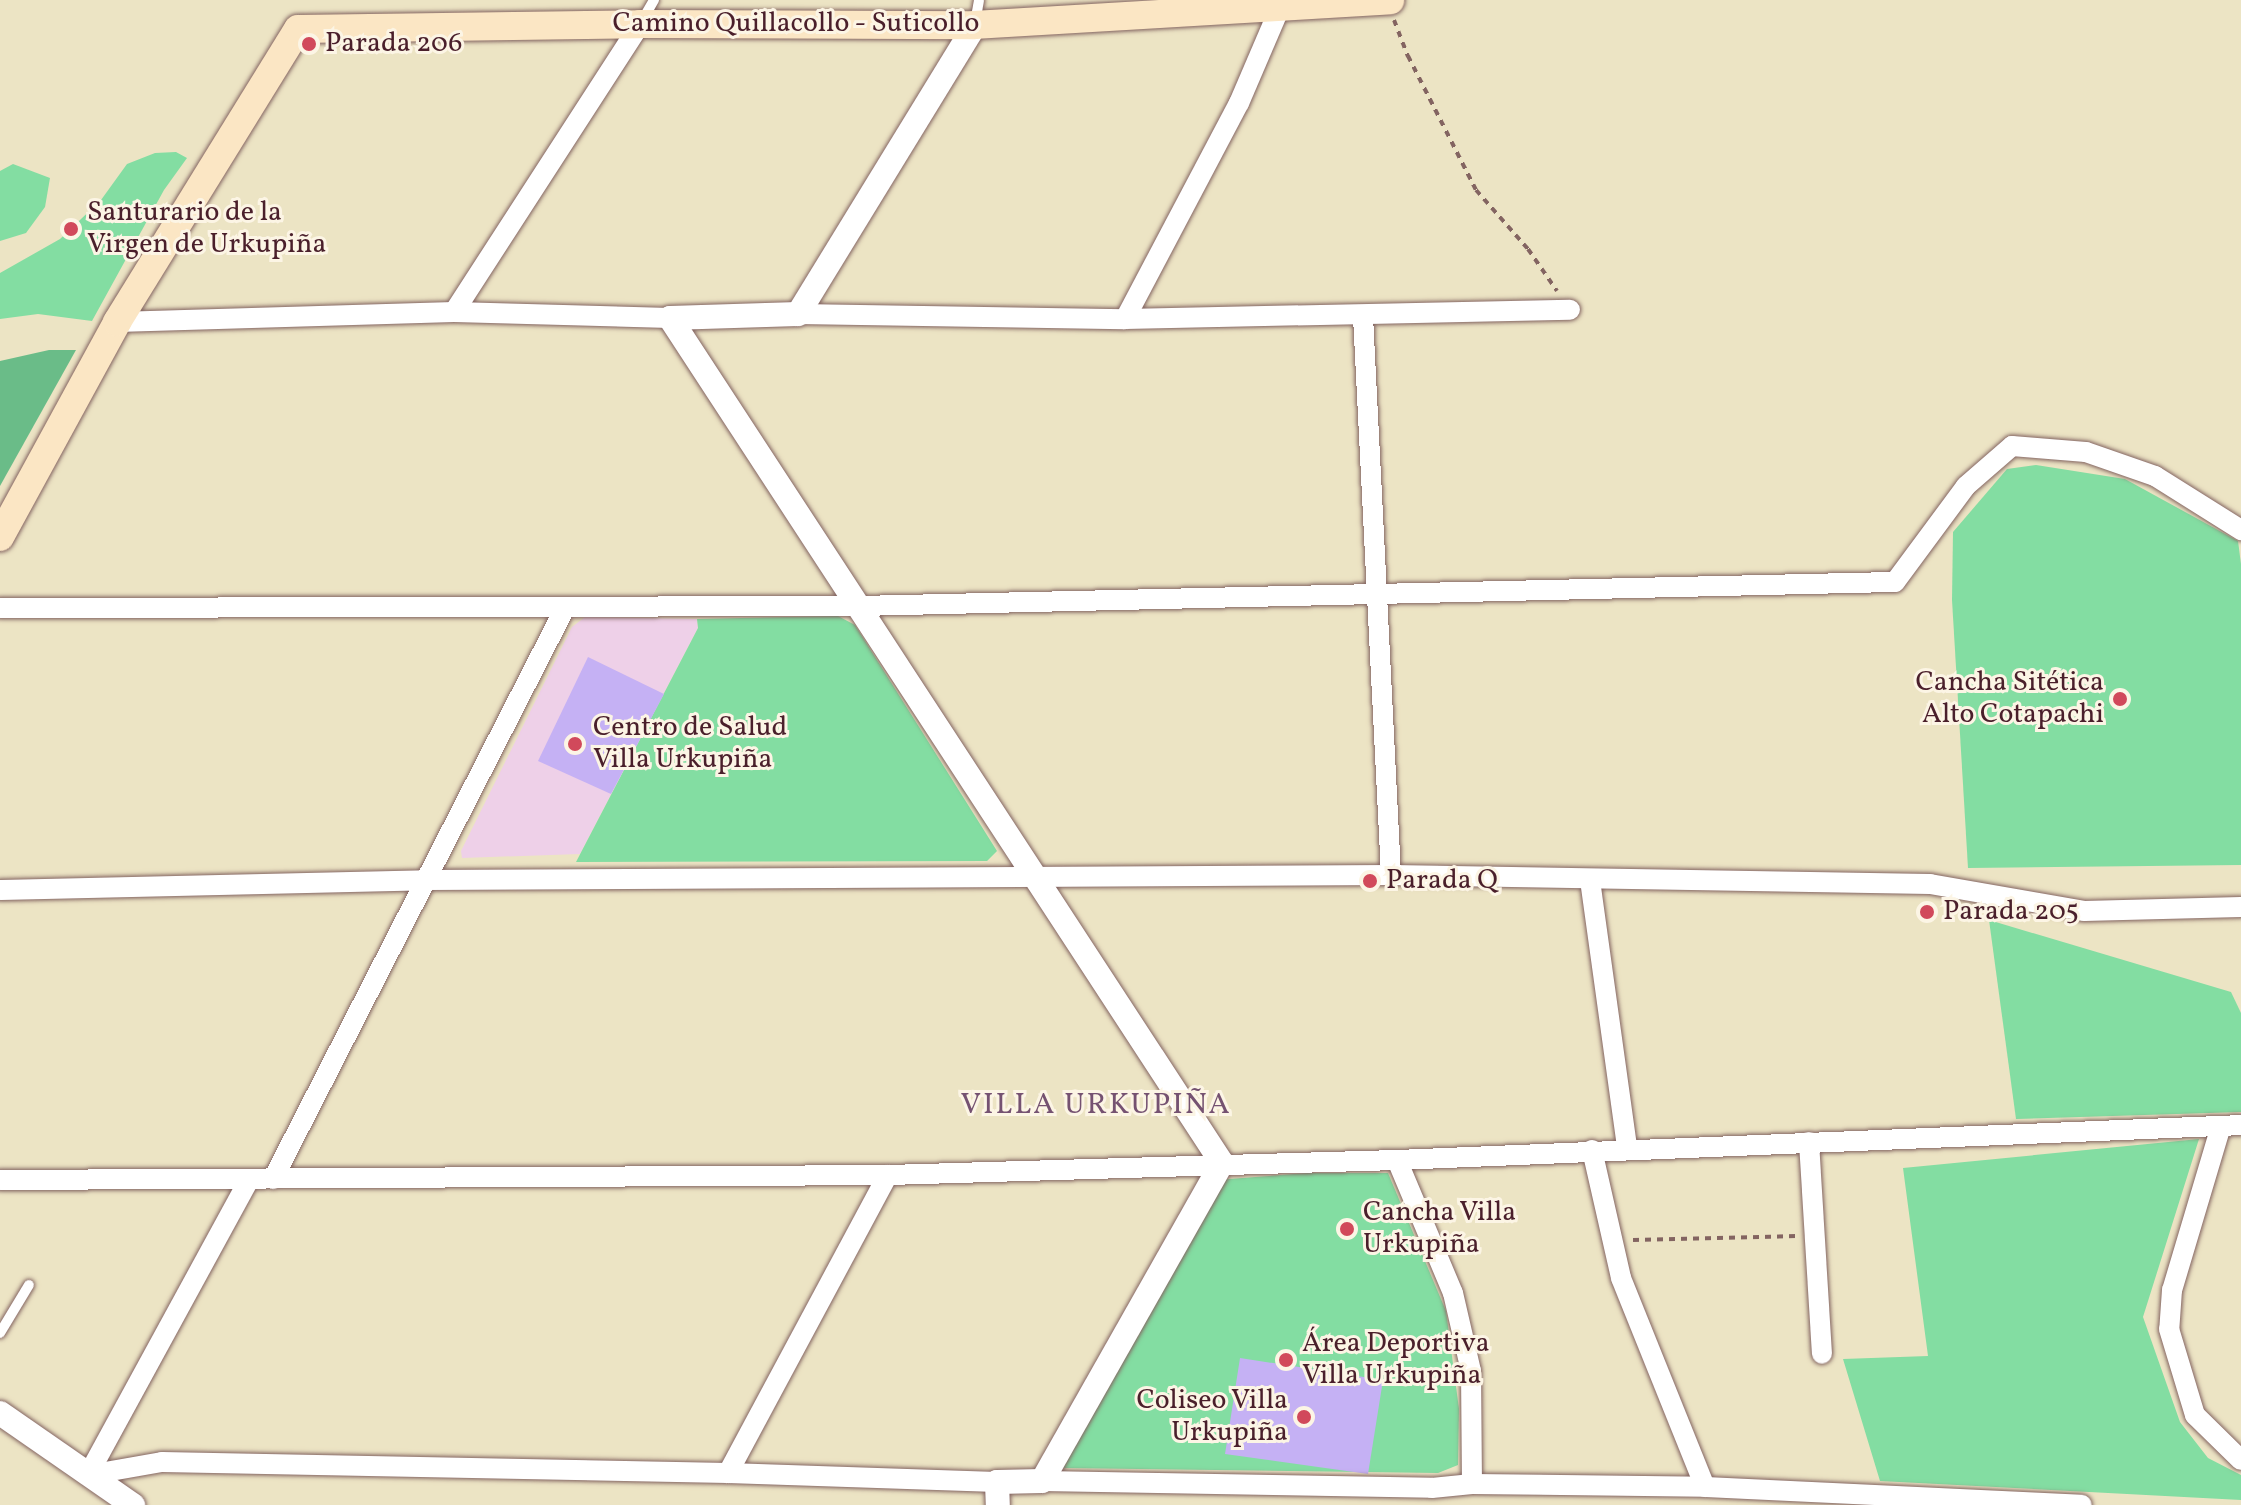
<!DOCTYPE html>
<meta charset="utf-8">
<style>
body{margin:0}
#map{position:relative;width:2241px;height:1505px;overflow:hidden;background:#ece4c4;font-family:Vollkorn,serif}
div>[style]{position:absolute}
.built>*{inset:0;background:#eed0e8}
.green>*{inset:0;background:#83dda2}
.forest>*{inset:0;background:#6abc88}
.building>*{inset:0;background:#c5b1f4}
.path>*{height:4px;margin-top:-2px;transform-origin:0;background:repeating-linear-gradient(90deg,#836461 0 6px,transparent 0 12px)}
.roads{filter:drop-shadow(0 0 2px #836461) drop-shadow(0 0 2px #836461)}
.service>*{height:10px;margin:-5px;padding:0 5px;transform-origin:5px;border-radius:5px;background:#fff}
.minor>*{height:20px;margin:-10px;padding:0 10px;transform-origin:10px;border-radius:10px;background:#fff}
.tertiary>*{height:24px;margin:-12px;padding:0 12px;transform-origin:12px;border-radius:12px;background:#fff}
.secondary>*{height:28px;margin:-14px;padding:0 14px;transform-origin:14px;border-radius:14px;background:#fbe6c4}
.dots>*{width:22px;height:22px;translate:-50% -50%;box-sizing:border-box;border:4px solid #fcf5e5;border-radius:50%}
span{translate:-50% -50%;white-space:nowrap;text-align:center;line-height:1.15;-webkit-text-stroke:6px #fcf5e5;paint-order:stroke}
.street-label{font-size:28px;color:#4a1f2b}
.poi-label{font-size:28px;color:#4a1f2b}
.left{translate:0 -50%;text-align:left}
.right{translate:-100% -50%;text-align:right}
.neighbourhood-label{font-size:30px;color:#755271;letter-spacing:2px}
</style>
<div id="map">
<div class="built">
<div style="clip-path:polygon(585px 617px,697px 619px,698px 628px,580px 854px,462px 858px,461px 851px,572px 627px)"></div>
</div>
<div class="green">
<div style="clip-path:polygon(176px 152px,187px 158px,164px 190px,92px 321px,38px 314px,0 319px,0 273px,60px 239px,101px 200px,127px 164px,155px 153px)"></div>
<div style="clip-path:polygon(13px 164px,50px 178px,45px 207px,26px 233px,0 241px,0 171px)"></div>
<div style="clip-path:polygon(2036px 465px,2125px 479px,2238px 541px,2241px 564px,2241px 865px,1968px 868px,1952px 600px,1953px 532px,2007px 469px)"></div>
<div style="clip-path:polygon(838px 616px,855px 625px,997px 851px,987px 861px,576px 862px,698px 628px,697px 619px)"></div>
<div style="clip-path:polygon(1989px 920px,2231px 992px,2241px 1013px,2241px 1112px,2016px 1119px)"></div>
<div style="clip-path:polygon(2199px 1139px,2143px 1317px,2180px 1422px,2208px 1458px,2241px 1475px,2241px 1500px,1880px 1481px,1843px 1359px,1928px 1356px,1903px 1168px)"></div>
<div style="clip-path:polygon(1307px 1173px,1388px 1173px,1446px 1311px,1459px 1409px,1458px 1465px,1438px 1473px,1061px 1468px,1216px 1180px)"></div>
</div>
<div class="forest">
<div style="clip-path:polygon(49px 350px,76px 350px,0 486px,0 361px)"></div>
</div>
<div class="building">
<div style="clip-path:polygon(588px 657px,664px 694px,611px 794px,538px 761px)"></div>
<div style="clip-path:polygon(1240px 1358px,1383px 1380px,1368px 1474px,1225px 1454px)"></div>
</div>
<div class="path">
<div style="left:1394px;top:20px;width:39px;rotate:69deg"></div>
<div style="left:1408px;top:56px;width:150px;rotate:63.1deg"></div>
<div style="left:1476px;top:190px;width:79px;rotate:48.6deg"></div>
<div style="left:1528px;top:249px;width:51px;rotate:55.4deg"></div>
<div style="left:1633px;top:1240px;width:163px;rotate:-1.4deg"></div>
</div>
<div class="roads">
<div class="service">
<div style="left:643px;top:19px;width:22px;rotate:-60deg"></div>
<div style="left:975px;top:23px;width:23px;rotate:-80deg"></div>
<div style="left:0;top:1333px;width:56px;rotate:-58.9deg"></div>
</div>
<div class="minor">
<div style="left:454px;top:312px;width:343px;rotate:-57.1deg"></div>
<div style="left:798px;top:314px;width:327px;rotate:0.9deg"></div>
<div style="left:1125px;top:319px;width:445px;rotate:-1.2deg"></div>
<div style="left:1363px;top:316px;width:560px;rotate:87.13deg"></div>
<div style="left:1125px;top:319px;width:244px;rotate:-62.2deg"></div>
<div style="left:1239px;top:103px;width:107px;rotate:-66.8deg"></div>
<div style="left:117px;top:322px;width:337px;rotate:-1.7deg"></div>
<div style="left:454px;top:312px;width:216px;rotate:1.6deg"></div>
<div style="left:0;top:608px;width:859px;rotate:-0.13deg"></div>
<div style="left:859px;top:606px;width:1036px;rotate:-1.33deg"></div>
<div style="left:1895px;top:582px;width:119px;rotate:-53.5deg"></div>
<div style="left:1966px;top:486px;width:61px;rotate:-41deg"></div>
<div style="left:2012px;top:446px;width:74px;rotate:4.6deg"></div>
<div style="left:2086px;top:452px;width:73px;rotate:19.2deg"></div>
<div style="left:2155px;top:476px;width:102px;rotate:32.1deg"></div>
<div style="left:1590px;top:880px;width:271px;rotate:82.1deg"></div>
<div style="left:0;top:890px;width:428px;rotate:-1.3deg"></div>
<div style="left:428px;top:880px;width:963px;rotate:-0.3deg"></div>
<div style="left:1391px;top:875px;width:539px;rotate:0.96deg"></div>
<div style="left:1930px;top:884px;width:156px;rotate:9.9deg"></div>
<div style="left:2084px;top:911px;width:157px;rotate:-1.5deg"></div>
<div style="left:2221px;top:1126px;width:171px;rotate:106.6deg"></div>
<div style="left:2172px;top:1290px;width:39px;rotate:94deg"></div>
<div style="left:2169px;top:1329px;width:90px;rotate:73.2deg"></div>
<div style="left:2195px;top:1415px;width:64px;rotate:44.4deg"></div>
<div style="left:1809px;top:1142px;width:212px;rotate:86.5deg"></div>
<div style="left:1592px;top:1150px;width:131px;rotate:77.2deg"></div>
<div style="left:1621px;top:1278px;width:225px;rotate:68.1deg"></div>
<div style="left:1397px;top:1160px;width:144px;rotate:67.2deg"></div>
<div style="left:1453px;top:1293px;width:80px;rotate:77deg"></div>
<div style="left:1471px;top:1371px;width:113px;rotate:89.5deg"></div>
<div style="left:273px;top:1179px;width:641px;rotate:-62.92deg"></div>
<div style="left:0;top:1180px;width:888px;rotate:-0.32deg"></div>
<div style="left:888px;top:1175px;width:509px;rotate:-1.69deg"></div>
<div style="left:1397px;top:1160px;width:845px;rotate:-2.37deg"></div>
<div style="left:728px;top:1473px;width:338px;rotate:-61.8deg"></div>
<div style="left:88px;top:1475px;width:75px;rotate:-10deg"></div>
<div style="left:162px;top:1462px;width:566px;rotate:1.11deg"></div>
<div style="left:728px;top:1473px;width:269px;rotate:1.9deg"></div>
<div style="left:88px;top:1475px;width:335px;rotate:-61.4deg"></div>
<div style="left:1042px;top:1481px;width:390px;rotate:1deg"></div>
<div style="left:1432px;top:1488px;width:40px;rotate:-5.7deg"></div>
<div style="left:1472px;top:1484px;width:233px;rotate:0.7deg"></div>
<div style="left:1705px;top:1487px;width:377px;rotate:2.7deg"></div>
</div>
<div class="tertiary">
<div style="left:670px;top:318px;width:1009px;rotate:56.85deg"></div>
<div style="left:1222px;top:1163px;width:365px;rotate:119.5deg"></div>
<div style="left:1042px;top:1481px;width:45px;rotate:178.7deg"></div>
<div style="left:997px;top:1482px;width:23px;rotate:88deg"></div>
<div style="left:670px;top:318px;width:128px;rotate:-1.8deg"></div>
<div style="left:798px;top:314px;width:339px;rotate:-58.5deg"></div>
<div style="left:0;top:1413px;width:162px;rotate:34.7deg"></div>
</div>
<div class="secondary">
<div style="left:0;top:537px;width:245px;rotate:-61.4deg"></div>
<div style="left:117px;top:322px;width:344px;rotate:-58.3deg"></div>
<div style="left:298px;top:29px;width:342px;rotate:-0.8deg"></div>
<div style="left:640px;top:24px;width:335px;rotate:0.2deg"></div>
<div style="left:975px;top:25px;width:416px;rotate:-3.4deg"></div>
</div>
</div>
<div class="dots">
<div style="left:309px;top:44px;background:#d1495b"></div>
<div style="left:71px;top:229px;background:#d1495b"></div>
<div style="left:2120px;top:699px;background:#d1495b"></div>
<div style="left:575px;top:744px;background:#d1495b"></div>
<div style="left:1370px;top:881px;background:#d1495b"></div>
<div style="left:1927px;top:912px;background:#d1495b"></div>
<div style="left:1347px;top:1229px;background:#d1495b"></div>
<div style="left:1286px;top:1360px;background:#d1495b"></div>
<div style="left:1304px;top:1417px;background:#d1495b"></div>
</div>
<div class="street-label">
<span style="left:796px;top:24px">Camino Quillacollo - Suticollo</span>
</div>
<div class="poi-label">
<span class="left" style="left:325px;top:44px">Parada 206</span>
<span class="left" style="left:87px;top:229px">Santurario de la<br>Virgen de Urkupiña</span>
<span class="right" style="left:2104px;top:699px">Cancha Sitética<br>Alto Cotapachi</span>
<span class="left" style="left:593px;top:744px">Centro de Salud<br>Villa Urkupiña</span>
<span class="left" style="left:1386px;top:881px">Parada Q</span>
<span class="left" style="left:1943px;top:912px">Parada 205</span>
<span class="left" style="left:1363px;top:1229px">Cancha Villa<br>Urkupiña</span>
<span class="left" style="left:1302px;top:1360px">Área Deportiva<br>Villa Urkupiña</span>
<span class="right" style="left:1288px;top:1417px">Coliseo Villa<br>Urkupiña</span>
</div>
<div class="neighbourhood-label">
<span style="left:1096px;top:1105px">VILLA URKUPIÑA</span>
</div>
</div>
